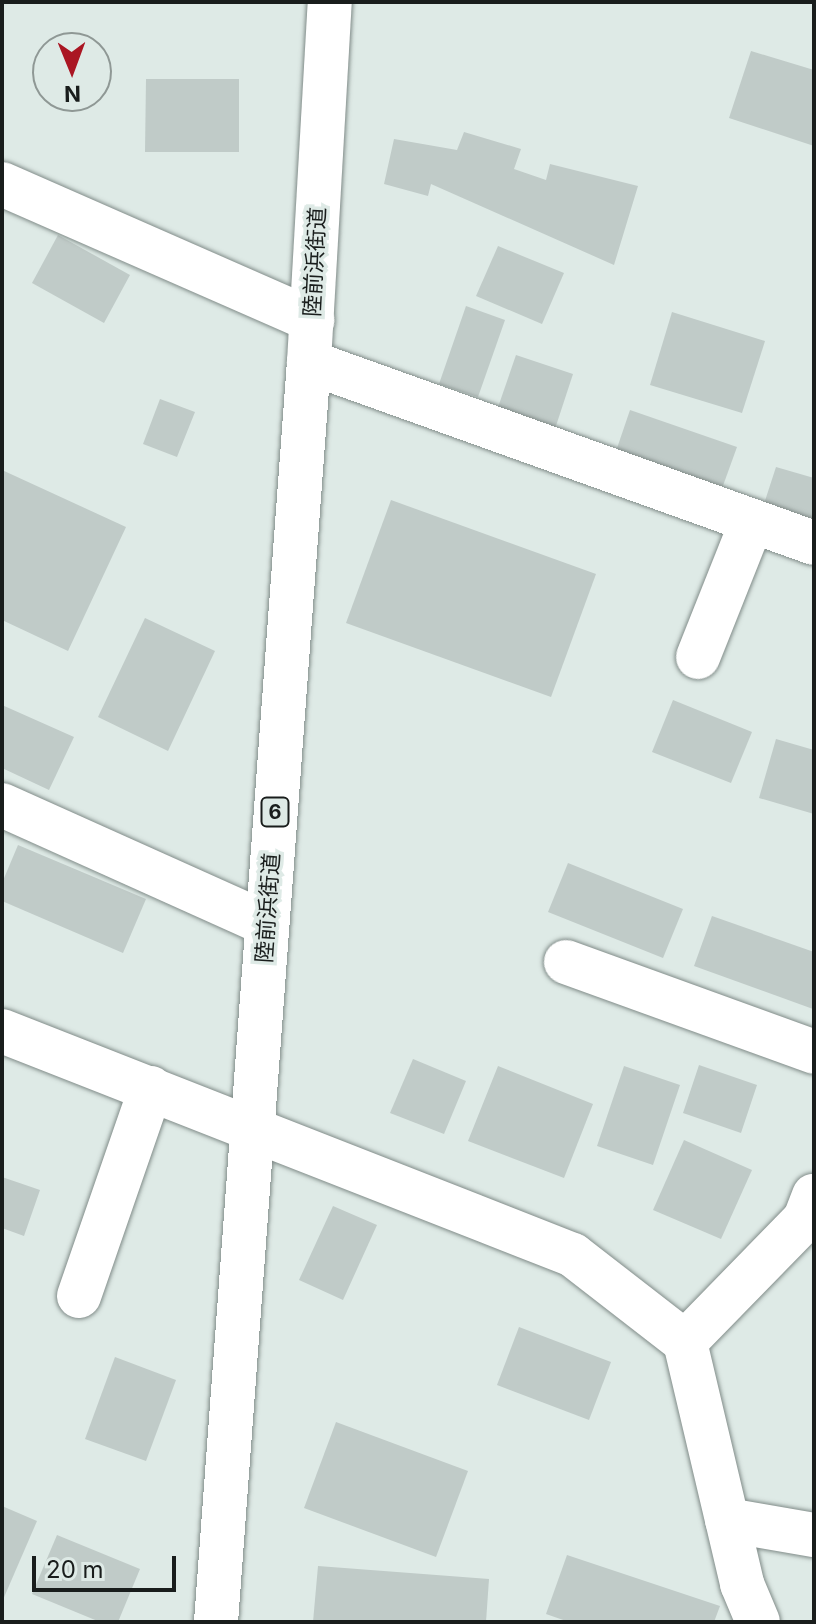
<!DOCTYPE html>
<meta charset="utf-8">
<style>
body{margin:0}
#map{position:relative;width:816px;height:1624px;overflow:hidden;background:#deeae6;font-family:Inter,"Noto Sans JP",sans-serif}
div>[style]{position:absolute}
.building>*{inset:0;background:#c0cbc8}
.roads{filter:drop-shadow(0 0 2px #818c89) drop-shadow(0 0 2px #818c89)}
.minor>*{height:44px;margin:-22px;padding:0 22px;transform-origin:22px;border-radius:22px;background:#fff}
.trunk>*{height:44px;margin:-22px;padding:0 22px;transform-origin:22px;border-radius:22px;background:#fff}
span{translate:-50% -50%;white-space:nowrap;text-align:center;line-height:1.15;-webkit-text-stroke:7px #deeae6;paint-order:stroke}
.shield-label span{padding:2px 6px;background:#deeae6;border:2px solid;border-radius:6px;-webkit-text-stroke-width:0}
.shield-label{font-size:20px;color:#191d1c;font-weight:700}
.street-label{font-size:22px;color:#191d1c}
.frame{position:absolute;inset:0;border:4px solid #191d1c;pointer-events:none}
.north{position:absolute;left:32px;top:32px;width:80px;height:80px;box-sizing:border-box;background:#deeae6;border:2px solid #8f9895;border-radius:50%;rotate:179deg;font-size:22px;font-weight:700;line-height:32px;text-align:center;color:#191d1c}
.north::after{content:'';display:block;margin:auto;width:28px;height:36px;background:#aa1623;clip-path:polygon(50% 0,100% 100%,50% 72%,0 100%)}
.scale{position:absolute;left:32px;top:1556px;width:144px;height:36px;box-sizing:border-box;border:4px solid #191d1c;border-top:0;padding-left:10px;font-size:24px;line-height:28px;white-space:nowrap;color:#191d1c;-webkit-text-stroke:6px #deeae6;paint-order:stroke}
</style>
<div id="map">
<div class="building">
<div style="clip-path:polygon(751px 51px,814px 70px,814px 146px,729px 118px)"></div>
<div style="clip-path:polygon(146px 79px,239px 79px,239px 152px,145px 152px)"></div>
<div style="clip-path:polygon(464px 132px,521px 149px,514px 169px,546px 180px,550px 164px,638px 186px,614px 265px,431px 184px,428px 196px,384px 184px,394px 139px,457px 150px)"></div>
<div style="clip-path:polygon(58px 235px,130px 275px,104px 323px,32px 283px)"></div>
<div style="clip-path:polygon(498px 246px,564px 273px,542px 324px,476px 296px)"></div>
<div style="clip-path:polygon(466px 306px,505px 320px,478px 397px,439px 384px)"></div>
<div style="clip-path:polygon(672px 312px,765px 341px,742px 413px,650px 385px)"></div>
<div style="clip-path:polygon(516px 355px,573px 374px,553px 435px,495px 416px)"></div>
<div style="clip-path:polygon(160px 399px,195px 412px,177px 457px,143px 444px)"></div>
<div style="clip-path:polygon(630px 410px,737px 447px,720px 494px,614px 457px)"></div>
<div style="clip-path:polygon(776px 467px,814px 478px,814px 526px,762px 510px)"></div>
<div style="clip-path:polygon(2px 470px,126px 527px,68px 651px,2px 620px)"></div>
<div style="clip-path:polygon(391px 500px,596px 574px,551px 697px,346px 623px)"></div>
<div style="clip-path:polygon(145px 618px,215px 651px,168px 751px,98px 717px)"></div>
<div style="clip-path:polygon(673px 700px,752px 732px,731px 783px,652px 752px)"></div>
<div style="clip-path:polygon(2px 705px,74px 737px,49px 790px,2px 768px)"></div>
<div style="clip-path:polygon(776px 739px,814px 750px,814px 814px,759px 798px)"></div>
<div style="clip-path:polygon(18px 845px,146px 899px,123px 953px,2px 901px,2px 883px)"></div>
<div style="clip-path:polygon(568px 863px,683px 909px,663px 958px,548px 912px)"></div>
<div style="clip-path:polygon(712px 916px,814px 952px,813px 1009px,694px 966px)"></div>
<div style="clip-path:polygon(413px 1059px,466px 1081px,444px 1134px,390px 1113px)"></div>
<div style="clip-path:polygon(699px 1065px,757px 1085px,741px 1133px,683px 1113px)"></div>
<div style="clip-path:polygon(498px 1066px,593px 1104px,564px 1178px,468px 1141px)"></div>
<div style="clip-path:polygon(624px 1066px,680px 1085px,653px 1165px,597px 1146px)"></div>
<div style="clip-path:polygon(684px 1140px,752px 1170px,721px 1239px,653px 1210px)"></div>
<div style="clip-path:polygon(2px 1177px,40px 1190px,24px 1236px,2px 1228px)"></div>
<div style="clip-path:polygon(333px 1206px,377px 1225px,343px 1300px,299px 1280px)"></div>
<div style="clip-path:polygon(519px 1327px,611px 1362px,589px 1420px,497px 1385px)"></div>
<div style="clip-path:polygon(115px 1357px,176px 1380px,146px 1461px,85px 1439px)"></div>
<div style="clip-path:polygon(336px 1422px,468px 1471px,436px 1557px,304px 1508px)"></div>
<div style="clip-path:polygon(2px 1506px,37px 1521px,2px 1602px)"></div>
<div style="clip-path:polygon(57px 1535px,140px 1569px,118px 1622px,100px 1622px,32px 1594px)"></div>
<div style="clip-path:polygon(567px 1555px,720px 1606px,714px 1622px,569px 1622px,546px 1614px)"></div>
<div style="clip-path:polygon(318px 1566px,489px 1579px,486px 1622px,313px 1622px)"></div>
</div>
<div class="roads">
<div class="minor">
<div style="left:2px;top:184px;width:339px;rotate:23.7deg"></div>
<div style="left:309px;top:362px;width:536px;rotate:19.72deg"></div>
<div style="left:698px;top:657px;width:146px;rotate:-68.3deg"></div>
<div style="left:2px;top:805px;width:290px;rotate:24.2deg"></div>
<div style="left:566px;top:962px;width:264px;rotate:19.9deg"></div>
<div style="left:2px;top:1031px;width:613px;rotate:21.42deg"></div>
<div style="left:573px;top:1255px;width:142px;rotate:37.8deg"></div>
<div style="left:685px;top:1342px;width:249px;rotate:76.7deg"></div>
<div style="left:742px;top:1584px;width:41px;rotate:67.2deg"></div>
<div style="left:79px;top:1296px;width:220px;rotate:-70.9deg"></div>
<div style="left:685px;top:1342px;width:172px;rotate:-45.7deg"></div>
<div style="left:805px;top:1219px;width:25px;rotate:-69deg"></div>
<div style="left:727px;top:1520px;width:88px;rotate:9.8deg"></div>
</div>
<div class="trunk">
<div style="left:216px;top:1622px;width:1263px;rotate:-85.78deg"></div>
<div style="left:309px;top:362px;width:361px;rotate:-86.7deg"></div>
</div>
</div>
<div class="shield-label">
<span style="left:275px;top:812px">6</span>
</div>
<div class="street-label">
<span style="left:315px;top:262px;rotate:-87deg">陸前浜街道</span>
<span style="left:268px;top:908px;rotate:-86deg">陸前浜街道</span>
</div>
<div class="frame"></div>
<div class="north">N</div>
<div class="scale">20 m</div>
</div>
